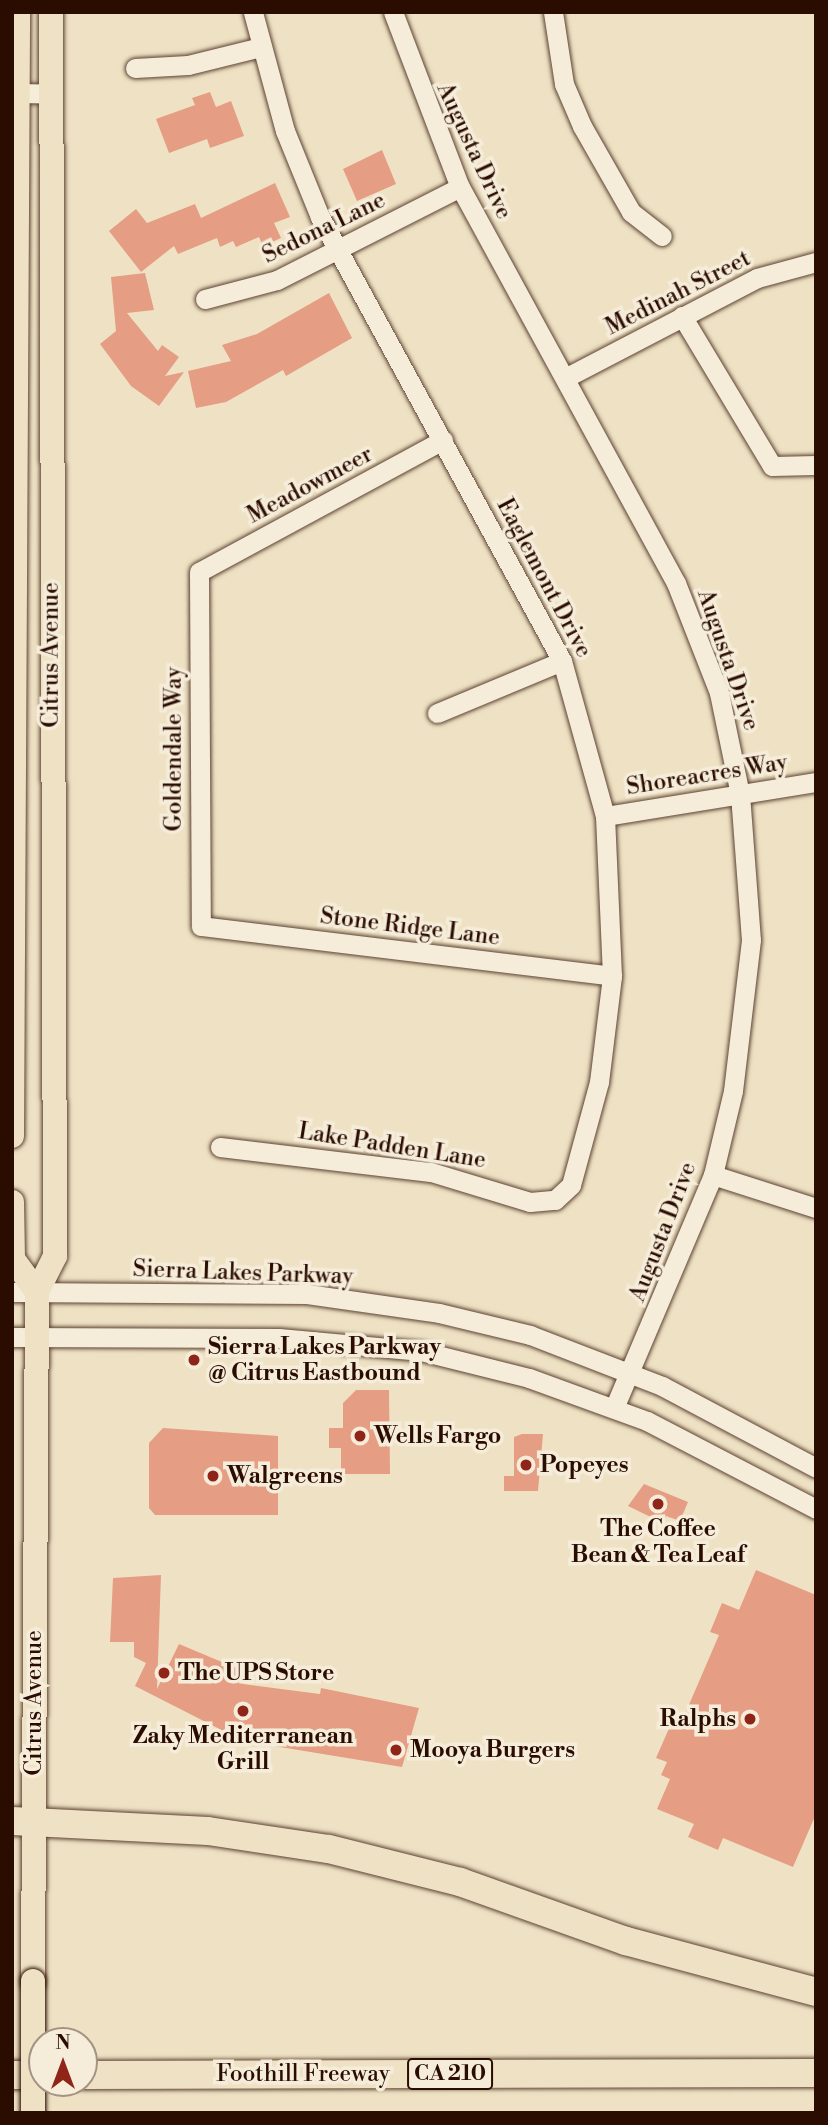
<!DOCTYPE html>
<style>
body{margin:0}
#map{position:relative;width:828px;height:2125px;overflow:hidden;background:#efe2c4;font-family:"Libre Bodoni",serif}
div>[style]{position:absolute}
.building>*{inset:0;background:#e59d83}
.roads{filter:drop-shadow(0 0 2px #5c4232) drop-shadow(0 0 2px #5c4232)}
.minor>*{height:19px;margin:-9.5px;padding:0 9.5px;transform-origin:9.5px;border-radius:9.5px;background:#f5ecd9}
.major>*{height:24px;margin:-12px;padding:0 12px;transform-origin:12px;border-radius:12px;background:#efe2c4}
.highway>*{height:28px;margin:-14px;padding:0 14px;transform-origin:14px;border-radius:14px;background:#efe2c4}
.bridges{filter:drop-shadow(0 0 2px #2b0c01) drop-shadow(0 0 2px #2b0c01)}
.major-bridge>*{height:24px;margin:-12px;padding:0 12px;transform-origin:12px;border-radius:12px;background:#efe2c4}
.dots>*{width:19px;height:19px;translate:-50% -50%;box-sizing:border-box;border:4px solid #f5ecd9;border-radius:50%}
span{translate:-50% -50%;white-space:nowrap;text-align:center;line-height:1.15;-webkit-text-stroke:7px #f5ecd9;paint-order:stroke}
.shield-label span{padding:2px 5px;background:#f5ecd9;border:2px solid;border-radius:5px;-webkit-text-stroke-width:0}
.shield-label{font-size:21px;color:#2b0c01;font-weight:700}
.street-label{font-size:23px;color:#2b0c01}
.poi-label{font-size:23px;color:#2b0c01;font-weight:700}
.left{translate:0 -50%;text-align:left}
.right{translate:-100% -50%;text-align:right}
.frame{position:absolute;inset:0;border:14px solid #2b0c01;pointer-events:none}
.north{position:absolute;left:28px;top:2027px;width:70px;height:70px;box-sizing:border-box;background:#f5ecd9;border:2px solid #a49283;border-radius:50%;rotate:0deg;font-size:19px;font-weight:700;line-height:28px;text-align:center;color:#2b0c01}
.north::after{content:'';display:block;margin:auto;width:24px;height:32px;background:#8f2418;clip-path:polygon(50% 0,100% 100%,50% 72%,0 100%)}
</style>
<div id="map">
<div class="building">
<div style="clip-path:polygon(210px 92px,216px 107px,231px 101px,244px 136px,210px 148px,207px 139px,169px 153px,156px 119px,195px 105px,192px 98px)"></div>
<div style="clip-path:polygon(382px 150px,396px 184px,357px 201px,343px 169px)"></div>
<div style="clip-path:polygon(275px 183px,290px 217px,274px 223px,281px 238px,263px 246px,259px 237px,236px 247px,233px 241px,220px 247px,217px 238px,178px 254px,174px 246px,141px 272px,109px 231px,136px 209px,147px 223px,195px 204px,201px 218px)"></div>
<div style="clip-path:polygon(145px 273px,154px 310px,127px 313px,158px 351px,162px 345px,179px 357px,165px 376px,184px 372px,159px 406px,131px 386px,100px 344px,116px 331px,111px 277px)"></div>
<div style="clip-path:polygon(329px 293px,352px 338px,286px 376px,283px 370px,226px 402px,196px 408px,188px 371px,231px 361px,222px 345px,257px 334px)"></div>
<div style="clip-path:polygon(356px 1390px,389px 1390px,390px 1474px,341px 1474px,341px 1448px,329px 1448px,329px 1428px,343px 1428px,343px 1403px)"></div>
<div style="clip-path:polygon(163px 1428px,278px 1436px,278px 1515px,155px 1515px,149px 1508px,149px 1443px)"></div>
<div style="clip-path:polygon(522px 1434px,543px 1434px,538px 1491px,504px 1491px,504px 1476px,514px 1476px,514px 1437px)"></div>
<div style="clip-path:polygon(644px 1484px,688px 1502px,680px 1521px,666px 1516px,663px 1523px,628px 1506px)"></div>
<div style="clip-path:polygon(756px 1570px,816px 1595px,816px 1814px,793px 1867px,723px 1838px,718px 1850px,688px 1837px,694px 1824px,657px 1809px,670px 1779px,661px 1775px,667px 1762px,656px 1758px,674px 1717px,682px 1721px,719px 1635px,710px 1632px,722px 1603px,739px 1610px)"></div>
<div style="clip-path:polygon(161px 1575px,157px 1689px,179px 1644px,248px 1673px,243px 1684px,320px 1694px,321px 1688px,419px 1708px,402px 1767px,243px 1741px,135px 1686px,146px 1663px,134px 1657px,134px 1642px,110px 1642px,113px 1578px)"></div>
</div>
<div class="roads">
<div class="minor">
<div style="left:393px;top:12px;width:187px;rotate:69.1deg"></div>
<div style="left:460px;top:187px;width:451px;rotate:61.4deg"></div>
<div style="left:676px;top:583px;width:118px;rotate:68.6deg"></div>
<div style="left:719px;top:693px;width:103px;rotate:78.3deg"></div>
<div style="left:740px;top:794px;width:146px;rotate:85.7deg"></div>
<div style="left:751px;top:940px;width:152px;rotate:96.8deg"></div>
<div style="left:733px;top:1091px;width:86px;rotate:103.4deg"></div>
<div style="left:713px;top:1175px;width:253px;rotate:113deg"></div>
<div style="left:553px;top:12px;width:73px;rotate:81.3deg"></div>
<div style="left:564px;top:84px;width:46px;rotate:66.8deg"></div>
<div style="left:582px;top:126px;width:99px;rotate:60.3deg"></div>
<div style="left:631px;top:212px;width:39px;rotate:38deg"></div>
<div style="left:135px;top:68px;width:53px;rotate:-3.2deg"></div>
<div style="left:188px;top:65px;width:75px;rotate:-13.9deg"></div>
<div style="left:12px;top:93px;width:39px;rotate:1deg"></div>
<div style="left:205px;top:299px;width:74px;rotate:-14.8deg"></div>
<div style="left:277px;top:280px;width:205px;rotate:-26.9deg"></div>
<div style="left:682px;top:316px;width:175px;rotate:59deg"></div>
<div style="left:772px;top:466px;width:44px;rotate:-1.3deg"></div>
<div style="left:565px;top:378px;width:216px;rotate:-27.5deg"></div>
<div style="left:757px;top:278px;width:61px;rotate:-15.2deg"></div>
<div style="left:443px;top:440px;width:277px;rotate:151.6deg"></div>
<div style="left:199px;top:572px;width:354px;rotate:89.7deg"></div>
<div style="left:201px;top:926px;width:414px;rotate:6.9deg"></div>
<div style="left:437px;top:713px;width:135px;rotate:-22.6deg"></div>
<div style="left:605px;top:816px;width:214px;rotate:-9.2deg"></div>
<div style="left:220px;top:1147px;width:212px;rotate:6.8deg"></div>
<div style="left:431px;top:1172px;width:103px;rotate:16.9deg"></div>
<div style="left:530px;top:1202px;width:25px;rotate:-5deg"></div>
<div style="left:555px;top:1200px;width:22px;rotate:-43deg"></div>
<div style="left:571px;top:1185px;width:107px;rotate:-74.8deg"></div>
<div style="left:599px;top:1082px;width:107px;rotate:-83deg"></div>
<div style="left:612px;top:976px;width:160px;rotate:-92.5deg"></div>
<div style="left:605px;top:816px;width:161px;rotate:-105.5deg"></div>
<div style="left:562px;top:661px;width:506px;rotate:-118.59deg"></div>
<div style="left:320px;top:217px;width:93px;rotate:-112.1deg"></div>
<div style="left:285px;top:131px;width:123px;rotate:-105.1deg"></div>
<div style="left:713px;top:1175px;width:108px;rotate:17.8deg"></div>
<div style="left:12px;top:1292px;width:295px;rotate:0.4deg"></div>
<div style="left:307px;top:1294px;width:133px;rotate:8.2deg"></div>
<div style="left:439px;top:1313px;width:94px;rotate:13.6deg"></div>
<div style="left:530px;top:1335px;width:142px;rotate:21.1deg"></div>
<div style="left:662px;top:1386px;width:174px;rotate:28deg"></div>
<div style="left:12px;top:1337px;width:267px;rotate:0.2deg"></div>
<div style="left:279px;top:1338px;width:143px;rotate:5.2deg"></div>
<div style="left:421px;top:1351px;width:111px;rotate:14deg"></div>
<div style="left:529px;top:1378px;width:126px;rotate:20deg"></div>
<div style="left:647px;top:1421px;width:191px;rotate:27.5deg"></div>
</div>
<div class="major">
<div style="left:12px;top:1136px;width:1124px;rotate:-89.69deg"></div>
<div style="left:12px;top:1202px;width:57px;rotate:89deg"></div>
<div style="left:13px;top:1259px;width:41px;rotate:54deg"></div>
<div style="left:33px;top:1981px;width:689px;rotate:-89.67deg"></div>
<div style="left:37px;top:1292px;width:40px;rotate:-63.4deg"></div>
<div style="left:55px;top:1256px;width:1244px;rotate:-90.18deg"></div>
</div>
<div class="highway">
<div style="left:12px;top:1821px;width:196px;rotate:2.9deg"></div>
<div style="left:208px;top:1831px;width:122px;rotate:8.5deg"></div>
<div style="left:329px;top:1849px;width:135px;rotate:14.1deg"></div>
<div style="left:460px;top:1882px;width:176px;rotate:19.6deg"></div>
<div style="left:626px;top:1941px;width:197px;rotate:15deg"></div>
<div style="left:12px;top:2075px;width:30px"></div>
<div style="left:84px;top:2075px;width:732px;rotate:-0.16deg"></div>
</div>
</div>
<div class="bridges">
<div class="major-bridge">
<div style="left:33px;top:2113px;width:132px;rotate:-90deg"></div>
</div>
</div>
<div class="dots">
<div style="left:194px;top:1360px;background:#8f2418"></div>
<div style="left:360px;top:1436px;background:#8f2418"></div>
<div style="left:526px;top:1465px;background:#8f2418"></div>
<div style="left:213px;top:1476px;background:#8f2418"></div>
<div style="left:658px;top:1504px;background:#8f2418"></div>
<div style="left:164px;top:1673px;background:#8f2418"></div>
<div style="left:243px;top:1711px;background:#8f2418"></div>
<div style="left:750px;top:1719px;background:#8f2418"></div>
<div style="left:396px;top:1750px;background:#8f2418"></div>
</div>
<div class="shield-label">
<span style="left:450px;top:2074px">CA 210</span>
</div>
<div class="street-label">
<span style="left:474px;top:151px;rotate:65deg">Augusta Drive</span>
<span style="left:324px;top:228px;rotate:-26deg">Sedona Lane</span>
<span style="left:678px;top:293px;rotate:-27deg">Medinah Street</span>
<span style="left:310px;top:485px;rotate:-28deg">Meadowmeer</span>
<span style="left:544px;top:578px;rotate:62deg">Eaglemont Drive</span>
<span style="left:51px;top:655px;rotate:-90deg">Citrus Avenue</span>
<span style="left:728px;top:660px;rotate:71deg">Augusta Drive</span>
<span style="left:174px;top:749px;rotate:-90deg">Goldendale Way</span>
<span style="left:707px;top:775px;rotate:-9deg">Shoreacres Way</span>
<span style="left:410px;top:927px;rotate:7deg">Stone Ridge Lane</span>
<span style="left:392px;top:1146px;rotate:9deg">Lake Padden Lane</span>
<span style="left:663px;top:1232px;rotate:-69deg">Augusta Drive</span>
<span style="left:243px;top:1273px;rotate:2deg">Sierra Lakes Parkway</span>
<span style="left:34px;top:1703px;rotate:-90deg">Citrus Avenue</span>
<span style="left:303px;top:2074px">Foothill Freeway</span>
</div>
<div class="poi-label">
<span class="left" style="left:208px;top:1360px">Sierra Lakes Parkway<br>@ Citrus Eastbound</span>
<span class="left" style="left:374px;top:1436px">Wells Fargo</span>
<span class="left" style="left:540px;top:1465px">Popeyes</span>
<span class="left" style="left:227px;top:1476px">Walgreens</span>
<span style="left:658px;top:1542px">The Coffee<br>Bean &amp; Tea Leaf</span>
<span class="left" style="left:178px;top:1673px">The UPS Store</span>
<span class="right" style="left:736px;top:1719px">Ralphs</span>
<span style="left:243px;top:1749px">Zaky Mediterranean<br>Grill</span>
<span class="left" style="left:410px;top:1750px">Mooya Burgers</span>
</div>
<div class="frame"></div>
<div class="north">N</div>
</div>
